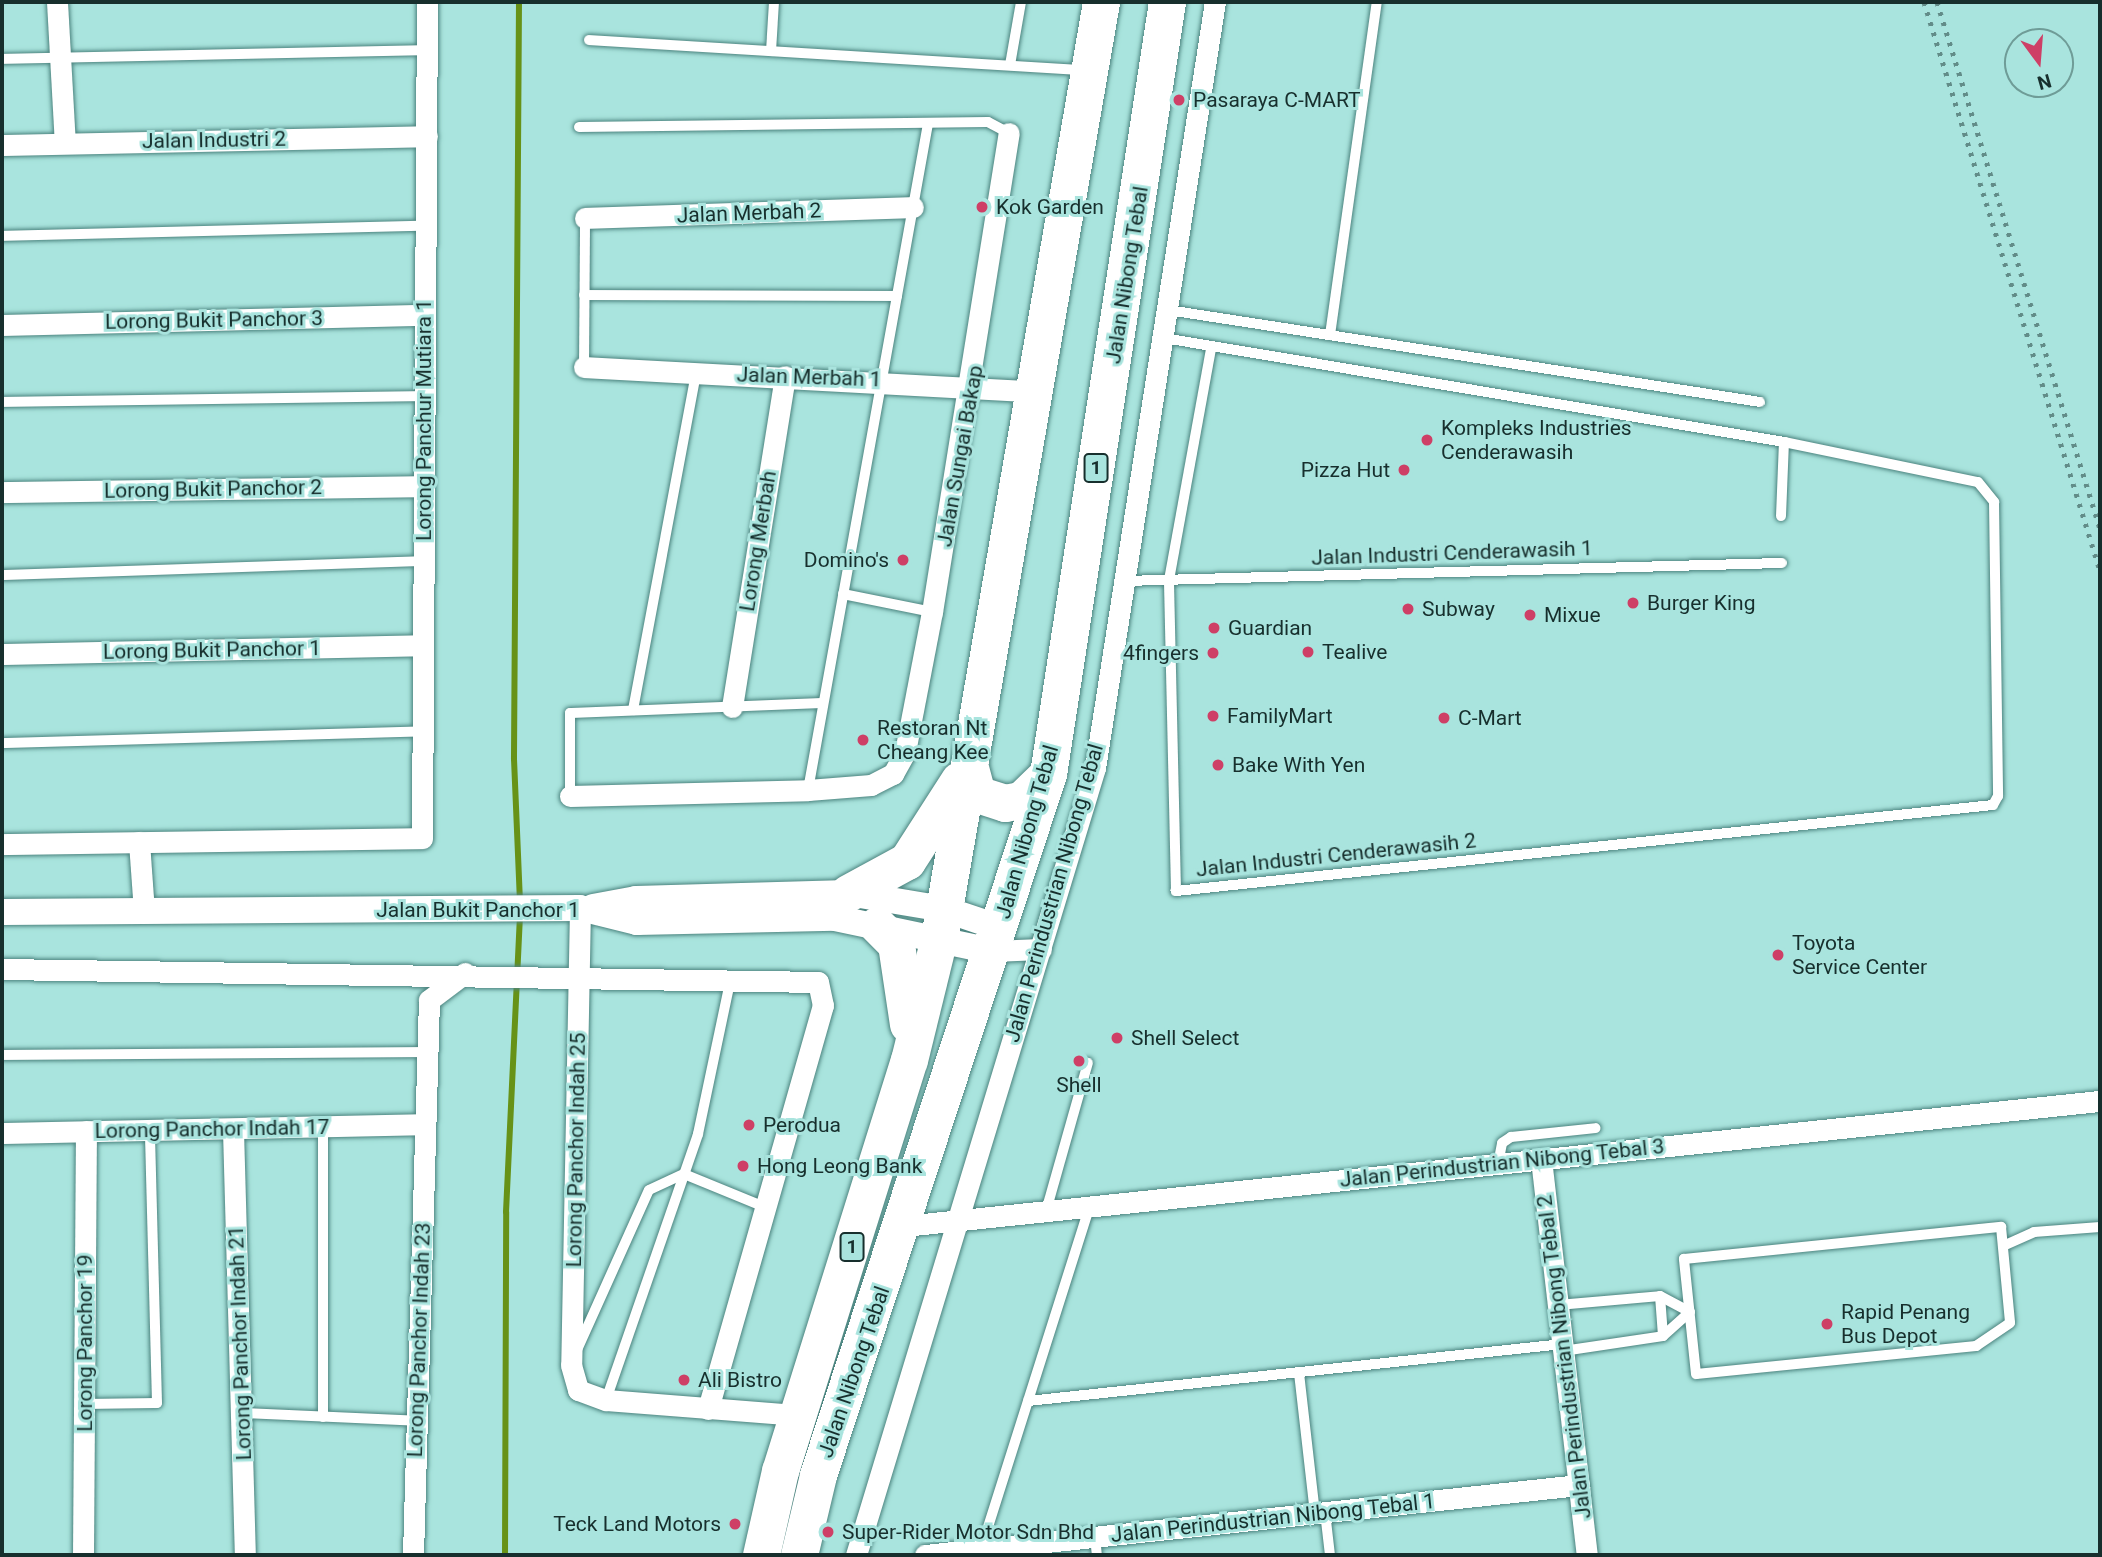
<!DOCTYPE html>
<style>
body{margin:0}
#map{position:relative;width:2102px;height:1557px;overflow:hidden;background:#a9e4de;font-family:Roboto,sans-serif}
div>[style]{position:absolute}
.stream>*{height:6px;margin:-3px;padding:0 3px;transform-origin:3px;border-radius:3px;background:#679217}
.roads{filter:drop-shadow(0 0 2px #4b837e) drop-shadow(0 0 2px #4b837e)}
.service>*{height:10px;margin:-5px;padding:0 5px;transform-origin:5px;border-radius:5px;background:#fff}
.minor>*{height:21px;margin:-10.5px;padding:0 10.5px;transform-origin:10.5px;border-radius:10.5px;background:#fff}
.tertiary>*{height:26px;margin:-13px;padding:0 13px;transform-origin:13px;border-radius:13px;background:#fff}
.trunk>*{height:37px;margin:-18.5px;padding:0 18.5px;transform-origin:18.5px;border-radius:18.5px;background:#fff}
.rail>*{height:5px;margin-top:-2.5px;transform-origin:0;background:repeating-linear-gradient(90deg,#628c88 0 3.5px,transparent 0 10.5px)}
.dots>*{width:19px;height:19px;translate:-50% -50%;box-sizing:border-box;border:4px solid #a9e4de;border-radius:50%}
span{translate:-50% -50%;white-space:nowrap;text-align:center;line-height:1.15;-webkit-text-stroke:6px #a9e4de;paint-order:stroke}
.shield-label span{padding:2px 5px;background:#a9e4de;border:2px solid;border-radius:5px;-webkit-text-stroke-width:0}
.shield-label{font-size:19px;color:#172f2d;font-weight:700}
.poi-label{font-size:21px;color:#172f2d}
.left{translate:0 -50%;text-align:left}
.right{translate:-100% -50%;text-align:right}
.street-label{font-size:21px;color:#172f2d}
.frame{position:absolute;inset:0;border:4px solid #172f2d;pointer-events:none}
.north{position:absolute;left:2004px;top:28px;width:70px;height:70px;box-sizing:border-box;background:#a9e4de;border:2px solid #6f9c97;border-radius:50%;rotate:164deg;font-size:19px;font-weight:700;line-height:28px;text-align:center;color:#172f2d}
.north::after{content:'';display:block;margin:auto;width:24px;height:32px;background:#ce3f66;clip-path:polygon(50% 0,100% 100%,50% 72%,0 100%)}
</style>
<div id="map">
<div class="stream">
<div style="left:519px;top:2px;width:757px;rotate:90.38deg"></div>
<div style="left:514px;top:759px;width:144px;rotate:87.6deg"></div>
<div style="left:505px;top:1555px;width:343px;rotate:-89.8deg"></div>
<div style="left:506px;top:1212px;width:299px;rotate:-87.3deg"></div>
</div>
<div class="roads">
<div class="service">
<div style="left:589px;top:40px;width:495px;rotate:3.5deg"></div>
<div style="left:771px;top:51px;width:49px;rotate:-86.5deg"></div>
<div style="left:2px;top:59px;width:425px;rotate:-1.2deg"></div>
<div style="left:1010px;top:65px;width:64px;rotate:-80.1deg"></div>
<div style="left:579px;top:127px;width:409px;rotate:-0.7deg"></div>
<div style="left:988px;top:122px;width:24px;rotate:28deg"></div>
<div style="left:2px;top:236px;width:424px;rotate:-1.4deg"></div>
<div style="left:584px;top:295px;width:313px;rotate:0.2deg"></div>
<div style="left:1168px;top:310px;width:599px;rotate:8.83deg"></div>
<div style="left:1330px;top:335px;width:336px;rotate:-82deg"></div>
<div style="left:1164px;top:338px;width:629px;rotate:9.52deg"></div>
<div style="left:1784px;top:442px;width:198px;rotate:11.7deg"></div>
<div style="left:1978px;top:482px;width:26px;rotate:51deg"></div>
<div style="left:1994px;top:502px;width:294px;rotate:89.2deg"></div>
<div style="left:1998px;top:796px;width:10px;rotate:119deg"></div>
<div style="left:1993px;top:805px;width:822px;rotate:173.99deg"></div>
<div style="left:1176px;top:891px;width:311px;rotate:-91.3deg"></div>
<div style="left:1169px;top:580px;width:236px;rotate:-79.7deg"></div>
<div style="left:584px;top:367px;width:149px;rotate:-89.6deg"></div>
<div style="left:2px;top:402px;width:422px;rotate:-0.8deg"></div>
<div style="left:1781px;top:516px;width:74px;rotate:-87.7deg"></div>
<div style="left:2px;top:575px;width:421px;rotate:-1.9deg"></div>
<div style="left:1124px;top:581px;width:658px;rotate:-1.57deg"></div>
<div style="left:843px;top:594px;width:91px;rotate:11.4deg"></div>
<div style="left:633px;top:710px;width:344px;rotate:-79.4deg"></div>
<div style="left:2px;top:743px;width:420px;rotate:-1.6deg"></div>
<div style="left:808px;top:790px;width:677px;rotate:-79.79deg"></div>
<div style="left:570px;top:796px;width:83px;rotate:-90deg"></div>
<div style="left:570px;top:713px;width:253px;rotate:-2.3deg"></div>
<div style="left:2px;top:1055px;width:424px;rotate:-0.4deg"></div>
<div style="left:1498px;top:1164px;width:21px;rotate:-79deg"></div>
<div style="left:1502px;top:1143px;width:11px;rotate:-34deg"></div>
<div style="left:1511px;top:1137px;width:85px;rotate:-6deg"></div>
<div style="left:1046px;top:1211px;width:154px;rotate:-74.2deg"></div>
<div style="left:2001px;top:1227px;width:96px;rotate:84.6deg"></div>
<div style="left:2010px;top:1323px;width:41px;rotate:145.9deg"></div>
<div style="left:1976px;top:1346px;width:281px;rotate:174.3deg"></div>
<div style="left:1696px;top:1374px;width:116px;rotate:-96deg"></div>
<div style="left:1684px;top:1259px;width:319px;rotate:-5.8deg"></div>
<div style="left:2003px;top:1246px;width:34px;rotate:-24deg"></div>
<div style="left:2034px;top:1232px;width:66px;rotate:-4.3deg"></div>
<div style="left:1660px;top:1296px;width:40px;rotate:85.7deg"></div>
<div style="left:1558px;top:1305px;width:102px;rotate:-5deg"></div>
<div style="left:1660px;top:1296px;width:34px;rotate:28deg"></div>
<div style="left:577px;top:1350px;width:175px;rotate:-65.8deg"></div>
<div style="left:649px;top:1190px;width:38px;rotate:-25deg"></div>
<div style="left:684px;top:1174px;width:87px;rotate:22.2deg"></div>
<div style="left:1563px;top:1351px;width:101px;rotate:-8.5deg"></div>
<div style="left:1663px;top:1336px;width:36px;rotate:-42deg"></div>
<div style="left:1299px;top:1373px;width:142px;rotate:83.5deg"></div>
<div style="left:606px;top:1400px;width:281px;rotate:-70.9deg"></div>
<div style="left:698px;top:1134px;width:159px;rotate:-78.1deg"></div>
<div style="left:1028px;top:1401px;width:538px;rotate:-6.08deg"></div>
<div style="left:84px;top:1404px;width:73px;rotate:-0.8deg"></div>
<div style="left:157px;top:1403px;width:272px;rotate:-91.5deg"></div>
<div style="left:244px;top:1413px;width:173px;rotate:2.6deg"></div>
<div style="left:323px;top:1417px;width:291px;rotate:-90deg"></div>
<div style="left:1325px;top:1512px;width:43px;rotate:83.4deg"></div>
<div style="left:1095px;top:1537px;width:18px;rotate:84deg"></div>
<div style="left:981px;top:1549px;width:360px;rotate:-72.4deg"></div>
</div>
<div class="minor">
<div style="left:57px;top:2px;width:141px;rotate:86.8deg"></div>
<div style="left:2px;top:145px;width:425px;rotate:-1.2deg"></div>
<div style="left:585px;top:218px;width:328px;rotate:-1.9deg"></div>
<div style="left:2px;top:325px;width:423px;rotate:-1.4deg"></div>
<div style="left:584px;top:367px;width:450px;rotate:3.1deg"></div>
<div style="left:2px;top:492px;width:422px;rotate:-0.8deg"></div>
<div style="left:2px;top:654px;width:421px;rotate:-1.2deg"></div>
<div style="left:732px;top:707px;width:335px;rotate:-80.9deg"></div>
<div style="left:570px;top:796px;width:238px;rotate:-1.4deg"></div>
<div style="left:808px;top:790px;width:63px;rotate:-4.5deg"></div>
<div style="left:871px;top:785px;width:25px;rotate:-27deg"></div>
<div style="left:893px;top:774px;width:25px;rotate:-61deg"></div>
<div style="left:905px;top:752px;width:143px;rotate:-79.1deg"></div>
<div style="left:932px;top:612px;width:485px;rotate:-80.9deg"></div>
<div style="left:139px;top:842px;width:70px;rotate:85.9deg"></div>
<div style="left:2px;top:844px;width:420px;rotate:-0.8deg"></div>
<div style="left:422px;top:838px;width:836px;rotate:-89.66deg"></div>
<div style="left:580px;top:908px;width:457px;rotate:91.1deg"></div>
<div style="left:571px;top:1365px;width:26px;rotate:74deg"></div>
<div style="left:578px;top:1390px;width:30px;rotate:20deg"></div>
<div style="left:606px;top:1400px;width:193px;rotate:4.5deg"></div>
<div style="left:992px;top:951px;width:49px;rotate:-2.3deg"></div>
<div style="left:2px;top:969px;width:816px;rotate:0.91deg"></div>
<div style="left:818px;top:982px;width:24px;rotate:78deg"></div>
<div style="left:823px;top:1005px;width:420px;rotate:105.9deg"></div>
<div style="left:233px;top:1130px;width:425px;rotate:88.4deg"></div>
<div style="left:2px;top:1133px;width:420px;rotate:-1.2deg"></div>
<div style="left:1541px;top:1159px;width:399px;rotate:83.4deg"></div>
<div style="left:904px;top:1226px;width:1203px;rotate:-5.97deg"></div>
<div style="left:83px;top:1555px;width:424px;rotate:-89.6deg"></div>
<div style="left:413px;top:1555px;width:555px;rotate:-88.35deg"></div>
<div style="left:429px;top:1000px;width:45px;rotate:-36.9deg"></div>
<div style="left:856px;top:1555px;width:822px;rotate:-73.11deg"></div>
<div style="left:1095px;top:768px;width:775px;rotate:-81.1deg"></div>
<div style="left:925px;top:1555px;width:658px;rotate:-6.11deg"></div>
</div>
<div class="tertiary">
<div style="left:593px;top:907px;width:44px;rotate:-10.5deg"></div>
<div style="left:636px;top:899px;width:212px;rotate:-1.6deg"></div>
<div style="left:848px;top:893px;width:97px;rotate:9.5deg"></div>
<div style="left:944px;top:909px;width:59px;rotate:18.7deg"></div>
<div style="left:2px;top:912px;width:578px;rotate:-0.4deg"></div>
<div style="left:580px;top:908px;width:59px;rotate:13.8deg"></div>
<div style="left:637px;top:922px;width:198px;rotate:-1.2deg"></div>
<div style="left:835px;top:918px;width:160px;rotate:11.9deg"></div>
</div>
<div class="trunk">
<div style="left:969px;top:764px;width:31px;rotate:75deg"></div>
<div style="left:977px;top:794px;width:29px;rotate:18deg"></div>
<div style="left:1005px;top:803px;width:16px;rotate:-11deg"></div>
<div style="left:1021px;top:800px;width:37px;rotate:-44deg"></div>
<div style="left:848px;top:893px;width:67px;rotate:-28.5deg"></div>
<div style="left:907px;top:861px;width:96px;rotate:-57.3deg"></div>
<div style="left:877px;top:925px;width:27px;rotate:45deg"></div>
<div style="left:896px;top:944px;width:81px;rotate:81.5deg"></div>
<div style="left:761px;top:1555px;width:86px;rotate:-77.3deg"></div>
<div style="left:780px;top:1471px;width:431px;rotate:-72.6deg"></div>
<div style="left:909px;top:1060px;width:126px;rotate:-76.2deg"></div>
<div style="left:939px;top:938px;width:950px;rotate:-80.18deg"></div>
<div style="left:799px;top:1555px;width:82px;rotate:-76.6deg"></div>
<div style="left:818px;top:1475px;width:738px;rotate:-71.84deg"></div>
<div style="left:1048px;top:774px;width:781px;rotate:-81.24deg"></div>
</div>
</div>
<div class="rail">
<div style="left:1924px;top:2px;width:596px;rotate:72.81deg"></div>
<div style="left:1937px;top:2px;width:552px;rotate:72.81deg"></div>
</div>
<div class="dots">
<div style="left:1179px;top:100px;background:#ce3f66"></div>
<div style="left:982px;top:207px;background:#ce3f66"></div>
<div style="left:1427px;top:440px;background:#ce3f66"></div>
<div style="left:1404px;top:470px;background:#ce3f66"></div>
<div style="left:903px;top:560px;background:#ce3f66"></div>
<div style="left:1633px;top:603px;background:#ce3f66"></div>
<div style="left:1408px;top:609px;background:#ce3f66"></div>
<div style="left:1530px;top:615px;background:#ce3f66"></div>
<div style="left:1214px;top:628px;background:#ce3f66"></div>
<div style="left:1308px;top:652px;background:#ce3f66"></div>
<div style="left:1213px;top:653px;background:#ce3f66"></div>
<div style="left:1213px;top:716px;background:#ce3f66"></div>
<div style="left:1444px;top:718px;background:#ce3f66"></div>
<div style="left:863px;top:740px;background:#ce3f66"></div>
<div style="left:1218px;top:765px;background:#ce3f66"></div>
<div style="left:1778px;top:955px;background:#ce3f66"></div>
<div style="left:1117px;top:1038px;background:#ce3f66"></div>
<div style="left:1079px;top:1061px;background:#ce3f66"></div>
<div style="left:749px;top:1125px;background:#ce3f66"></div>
<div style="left:743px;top:1166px;background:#ce3f66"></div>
<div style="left:1827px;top:1324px;background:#ce3f66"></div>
<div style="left:684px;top:1380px;background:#ce3f66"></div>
<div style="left:735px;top:1524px;background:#ce3f66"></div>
<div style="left:828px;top:1532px;background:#ce3f66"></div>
</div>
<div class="shield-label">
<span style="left:1096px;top:468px">1</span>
<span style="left:852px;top:1247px">1</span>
</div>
<div class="poi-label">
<span class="left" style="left:1193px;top:100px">Pasaraya C-MART</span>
<span class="left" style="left:996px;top:207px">Kok Garden</span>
<span class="left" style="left:1441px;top:440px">Kompleks Industries<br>Cenderawasih</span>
<span class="right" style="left:1390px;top:470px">Pizza Hut</span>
<span class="right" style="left:889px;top:560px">Domino's</span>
<span class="left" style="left:1647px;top:603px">Burger King</span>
<span class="left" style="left:1422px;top:609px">Subway</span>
<span class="left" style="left:1544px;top:615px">Mixue</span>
<span class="left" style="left:1228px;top:628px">Guardian</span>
<span class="left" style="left:1322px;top:652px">Tealive</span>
<span class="right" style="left:1199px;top:653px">4fingers</span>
<span class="left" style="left:1227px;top:716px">FamilyMart</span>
<span class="left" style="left:1458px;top:718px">C-Mart</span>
<span class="left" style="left:877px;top:740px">Restoran Nt<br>Cheang Kee</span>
<span class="left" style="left:1232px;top:765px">Bake With Yen</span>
<span class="left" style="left:1792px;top:955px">Toyota<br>Service Center</span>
<span class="left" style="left:1131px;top:1038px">Shell Select</span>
<span style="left:1079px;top:1085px">Shell</span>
<span class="left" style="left:763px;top:1125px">Perodua</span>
<span class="left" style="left:757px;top:1166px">Hong Leong Bank</span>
<span class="left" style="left:1841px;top:1324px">Rapid Penang<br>Bus Depot</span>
<span class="left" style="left:698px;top:1380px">Ali Bistro</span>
<span class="right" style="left:721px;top:1524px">Teck Land Motors</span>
<span class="left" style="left:842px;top:1532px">Super-Rider Motor Sdn Bhd</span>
</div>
<div class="street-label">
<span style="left:214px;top:140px;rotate:-1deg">Jalan Industri 2</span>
<span style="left:749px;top:213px;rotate:-2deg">Jalan Merbah 2</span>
<span style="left:1127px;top:275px;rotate:-81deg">Jalan Nibong Tebal</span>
<span style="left:214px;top:320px;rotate:-1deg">Lorong Bukit Panchor 3</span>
<span style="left:809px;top:377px;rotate:2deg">Jalan Merbah 1</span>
<span style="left:424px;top:420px;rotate:-90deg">Lorong Panchur Mutiara 1</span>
<span style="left:960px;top:456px;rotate:-80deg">Jalan Sungai Bakap</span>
<span style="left:213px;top:489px;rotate:-1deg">Lorong Bukit Panchor 2</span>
<span style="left:758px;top:541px;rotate:-81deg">Lorong Merbah</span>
<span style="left:1452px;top:553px;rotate:-2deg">Jalan Industri Cenderawasih 1</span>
<span style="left:212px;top:650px;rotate:-1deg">Lorong Bukit Panchor 1</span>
<span style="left:1027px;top:832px;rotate:-74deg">Jalan Nibong Tebal</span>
<span style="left:1336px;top:855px;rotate:-6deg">Jalan Industri Cenderawasih 2</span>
<span style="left:1054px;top:893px;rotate:-74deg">Jalan Perindustrian Nibong Tebal</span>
<span style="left:478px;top:910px">Jalan Bukit Panchor 1</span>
<span style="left:212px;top:1129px;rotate:-1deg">Lorong Panchor Indah 17</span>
<span style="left:576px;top:1150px;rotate:-89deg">Lorong Panchor Indah 25</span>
<span style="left:1502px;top:1163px;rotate:-6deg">Jalan Perindustrian Nibong Tebal 3</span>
<span style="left:419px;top:1340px;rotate:-88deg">Lorong Panchor Indah 23</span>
<span style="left:85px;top:1343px;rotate:-90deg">Lorong Panchor 19</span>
<span style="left:240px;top:1343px;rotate:-92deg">Lorong Panchor Indah 21</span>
<span style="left:1564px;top:1357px;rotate:-97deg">Jalan Perindustrian Nibong Tebal 2</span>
<span style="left:854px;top:1372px;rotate:-71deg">Jalan Nibong Tebal</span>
<span style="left:1273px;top:1518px;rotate:-6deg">Jalan Perindustrian Nibong Tebal 1</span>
</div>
<div class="frame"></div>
<div class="north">N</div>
</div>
